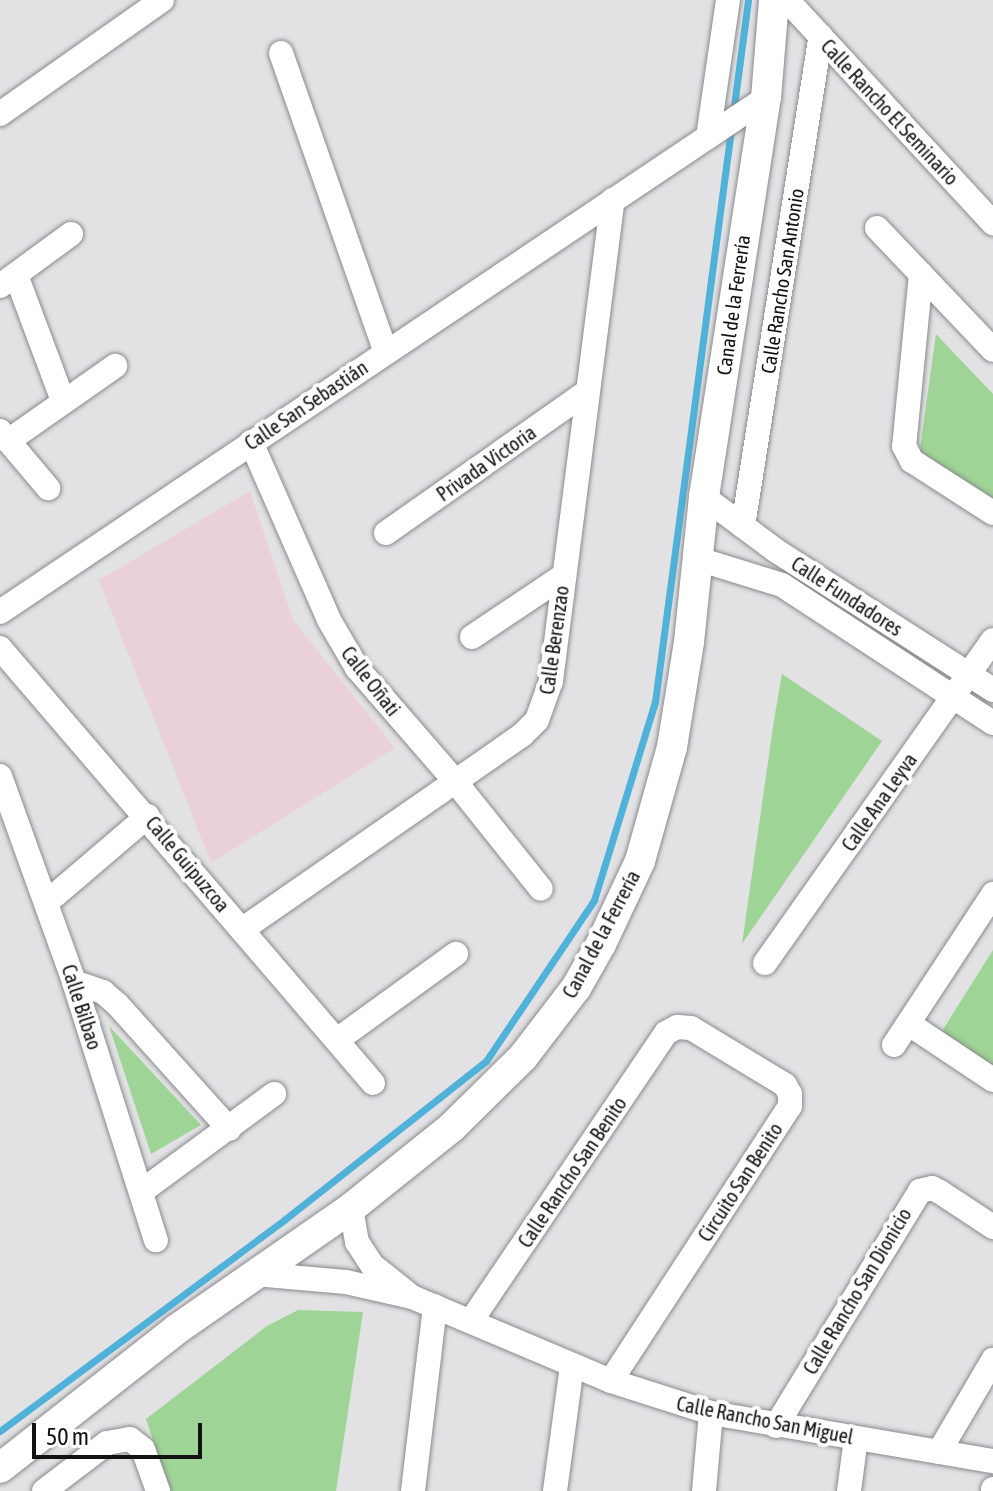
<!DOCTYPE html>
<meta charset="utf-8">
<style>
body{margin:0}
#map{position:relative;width:993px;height:1491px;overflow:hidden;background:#e2e2e5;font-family:"Asap Condensed",sans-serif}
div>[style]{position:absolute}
.education>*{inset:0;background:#ead1d8}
.green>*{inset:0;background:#9ed495}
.stream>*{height:7px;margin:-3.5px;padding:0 3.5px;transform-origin:3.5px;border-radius:3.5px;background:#50b1d9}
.roads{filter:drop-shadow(0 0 2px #898a8d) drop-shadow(0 0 2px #898a8d)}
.minor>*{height:24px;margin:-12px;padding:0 12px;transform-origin:12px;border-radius:12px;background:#fff}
.tertiary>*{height:30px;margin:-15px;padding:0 15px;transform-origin:15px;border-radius:15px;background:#fff}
span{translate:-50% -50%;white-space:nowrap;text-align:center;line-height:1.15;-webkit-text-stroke:8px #fff;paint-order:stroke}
.street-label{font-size:20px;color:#121213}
.scale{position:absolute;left:32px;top:1423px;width:170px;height:36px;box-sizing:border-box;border:4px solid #121213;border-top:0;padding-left:10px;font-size:24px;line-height:28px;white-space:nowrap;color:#121213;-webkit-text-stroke:6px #fff;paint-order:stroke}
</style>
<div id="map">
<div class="education">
<div style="clip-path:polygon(250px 491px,293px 620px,395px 748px,211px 863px,99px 580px)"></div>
</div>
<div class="green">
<div style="clip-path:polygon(936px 334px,993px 394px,993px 508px,919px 456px)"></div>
<div style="clip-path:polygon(782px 674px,882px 741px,742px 944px,774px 720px)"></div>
<div style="clip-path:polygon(993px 950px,993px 1076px,937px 1039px)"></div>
<div style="clip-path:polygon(109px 1026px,201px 1125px,151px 1154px)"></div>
<div style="clip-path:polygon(298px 1310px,363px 1312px,336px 1491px,169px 1491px,146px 1419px,267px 1326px)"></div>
</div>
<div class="stream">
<div style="left:733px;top:113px;width:114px;rotate:-82.4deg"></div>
<div style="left:0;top:1431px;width:354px;rotate:-36.6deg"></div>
<div style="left:284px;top:1220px;width:257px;rotate:-38.2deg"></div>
<div style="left:486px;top:1061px;width:194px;rotate:-56.1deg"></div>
<div style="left:594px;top:900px;width:207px;rotate:-72.9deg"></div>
<div style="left:655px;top:702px;width:578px;rotate:-82.44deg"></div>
</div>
<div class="roads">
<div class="minor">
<div style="left:787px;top:0;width:304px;rotate:47.3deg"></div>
<div style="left:281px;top:53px;width:317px;rotate:70.7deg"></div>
<div style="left:0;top:114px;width:198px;rotate:-35.1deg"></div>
<div style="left:708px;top:137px;width:138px;rotate:-81.7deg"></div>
<div style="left:877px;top:228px;width:168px;rotate:46.4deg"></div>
<div style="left:921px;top:274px;width:173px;rotate:95.6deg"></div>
<div style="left:904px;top:446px;width:17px;rotate:62deg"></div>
<div style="left:912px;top:461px;width:96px;rotate:32.7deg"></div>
<div style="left:16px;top:275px;width:134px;rotate:69.5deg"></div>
<div style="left:0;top:286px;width:88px;rotate:-36.2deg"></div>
<div style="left:0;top:431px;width:75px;rotate:49.9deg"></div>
<div style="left:8px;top:441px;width:131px;rotate:-35deg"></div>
<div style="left:251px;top:442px;width:194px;rotate:66.3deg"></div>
<div style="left:329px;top:620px;width:56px;rotate:59.7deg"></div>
<div style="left:357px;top:668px;width:148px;rotate:49.1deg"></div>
<div style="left:454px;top:780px;width:139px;rotate:51.4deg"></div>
<div style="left:704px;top:497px;width:89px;rotate:36.7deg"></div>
<div style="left:775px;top:550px;width:259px;rotate:32.7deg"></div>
<div style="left:743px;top:526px;width:496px;rotate:-81deg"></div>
<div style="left:386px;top:533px;width:243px;rotate:-35.1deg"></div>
<div style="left:698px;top:559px;width:88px;rotate:17.2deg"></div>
<div style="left:782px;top:585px;width:252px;rotate:33.2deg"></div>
<div style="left:0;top:612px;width:922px;rotate:-33.86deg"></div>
<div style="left:472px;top:637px;width:110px;rotate:-33.8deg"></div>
<div style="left:0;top:648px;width:573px;rotate:49.39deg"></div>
<div style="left:0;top:776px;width:219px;rotate:70.2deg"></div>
<div style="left:74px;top:982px;width:271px;rotate:72.4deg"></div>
<div style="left:46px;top:903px;width:134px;rotate:-40.5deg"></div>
<div style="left:243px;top:929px;width:340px;rotate:-34.8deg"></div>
<div style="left:522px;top:735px;width:21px;rotate:-45deg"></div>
<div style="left:537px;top:720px;width:41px;rotate:-70.3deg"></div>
<div style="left:551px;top:681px;width:485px;rotate:-82.7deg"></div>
<div style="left:765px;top:963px;width:395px;rotate:-54.8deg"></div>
<div style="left:74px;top:982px;width:31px;rotate:19deg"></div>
<div style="left:103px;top:992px;width:18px;rotate:41deg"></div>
<div style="left:117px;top:1004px;width:168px;rotate:48.1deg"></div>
<div style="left:909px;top:1024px;width:101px;rotate:33.7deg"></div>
<div style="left:337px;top:1040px;width:147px;rotate:-35.9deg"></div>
<div style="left:894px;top:1045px;width:181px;rotate:-56.7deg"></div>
<div style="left:142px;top:1191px;width:164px;rotate:-36.3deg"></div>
<div style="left:351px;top:1208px;width:35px;rotate:80deg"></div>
<div style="left:357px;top:1242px;width:27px;rotate:57deg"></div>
<div style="left:372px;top:1265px;width:45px;rotate:38.7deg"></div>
<div style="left:255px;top:1274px;width:91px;rotate:5deg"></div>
<div style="left:346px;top:1282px;width:68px;rotate:12.8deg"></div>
<div style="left:412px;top:1297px;width:216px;rotate:22.9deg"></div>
<div style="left:611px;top:1381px;width:105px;rotate:17.7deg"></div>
<div style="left:711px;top:1413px;width:286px;rotate:9.7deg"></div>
<div style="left:471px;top:1321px;width:348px;rotate:-55.9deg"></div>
<div style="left:666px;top:1033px;width:13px;rotate:-29deg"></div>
<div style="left:677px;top:1027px;width:14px;rotate:4deg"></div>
<div style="left:691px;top:1028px;width:110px;rotate:31.2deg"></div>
<div style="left:785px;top:1085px;width:10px;rotate:61deg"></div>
<div style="left:790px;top:1094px;width:12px;rotate:90deg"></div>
<div style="left:790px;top:1106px;width:328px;rotate:123.1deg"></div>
<div style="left:776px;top:1426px;width:276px;rotate:-58.5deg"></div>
<div style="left:920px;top:1191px;width:12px;rotate:-14deg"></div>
<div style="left:932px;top:1188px;width:9px;rotate:27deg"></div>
<div style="left:940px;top:1192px;width:64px;rotate:33.4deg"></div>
<div style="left:939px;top:1452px;width:107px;rotate:-59.6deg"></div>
<div style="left:44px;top:1491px;width:79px;rotate:-37.3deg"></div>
<div style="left:107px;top:1443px;width:23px;rotate:-10deg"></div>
<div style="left:130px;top:1439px;width:16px;rotate:38deg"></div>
<div style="left:143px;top:1449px;width:45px;rotate:70.3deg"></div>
<div style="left:413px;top:1491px;width:186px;rotate:-83.2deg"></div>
<div style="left:555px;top:1491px;width:127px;rotate:-82.3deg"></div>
<div style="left:704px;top:1491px;width:78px;rotate:-84.9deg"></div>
<div style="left:849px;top:1491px;width:53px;rotate:-82.5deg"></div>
<div style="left:993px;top:1491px;width:2px;rotate:-90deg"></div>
</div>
<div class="tertiary">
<div style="left:0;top:1468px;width:225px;rotate:-38.1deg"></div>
<div style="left:177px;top:1329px;width:212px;rotate:-34.8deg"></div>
<div style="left:351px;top:1208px;width:129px;rotate:-38.7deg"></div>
<div style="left:452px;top:1127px;width:100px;rotate:-44.6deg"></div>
<div style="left:523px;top:1057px;width:87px;rotate:-52.5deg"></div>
<div style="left:576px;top:988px;width:51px;rotate:-60.4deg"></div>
<div style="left:601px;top:944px;width:92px;rotate:-64.8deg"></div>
<div style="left:640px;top:861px;width:118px;rotate:-74.3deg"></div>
<div style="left:672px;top:747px;width:106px;rotate:-80.8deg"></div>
<div style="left:689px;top:642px;width:146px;rotate:-84.1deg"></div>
<div style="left:704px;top:497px;width:404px;rotate:-81.2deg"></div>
<div style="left:766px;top:98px;width:98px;rotate:-85.3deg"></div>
</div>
</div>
<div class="street-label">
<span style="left:890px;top:112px;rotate:47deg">Calle Rancho El Seminario</span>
<span style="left:782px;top:281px;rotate:-81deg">Calle Rancho San Antonio</span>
<span style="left:733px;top:305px;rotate:-82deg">Canal de la Ferrería</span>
<span style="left:306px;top:405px;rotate:-34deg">Calle San Sebastián</span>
<span style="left:486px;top:463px;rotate:-35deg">Privada Victoria</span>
<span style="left:847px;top:596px;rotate:33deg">Calle Fundadores</span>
<span style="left:554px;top:640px;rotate:-82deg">Calle Berenzao</span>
<span style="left:371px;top:681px;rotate:52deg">Calle Oñati</span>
<span style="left:879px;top:802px;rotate:-55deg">Calle Ana Leyva</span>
<span style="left:188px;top:864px;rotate:50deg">Calle Guipuzcoa</span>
<span style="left:601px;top:934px;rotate:-62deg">Canal de la Ferrería</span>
<span style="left:82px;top:1007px;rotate:72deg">Calle Bilbao</span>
<span style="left:572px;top:1172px;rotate:-56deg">Calle Rancho San Benito</span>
<span style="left:740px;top:1182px;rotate:-57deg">Circuito San Benito</span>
<span style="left:857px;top:1291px;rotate:-59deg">Calle Rancho San Dionicio</span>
<span style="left:765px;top:1420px;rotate:11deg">Calle Rancho San Miguel</span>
</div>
<div class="scale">50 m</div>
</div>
